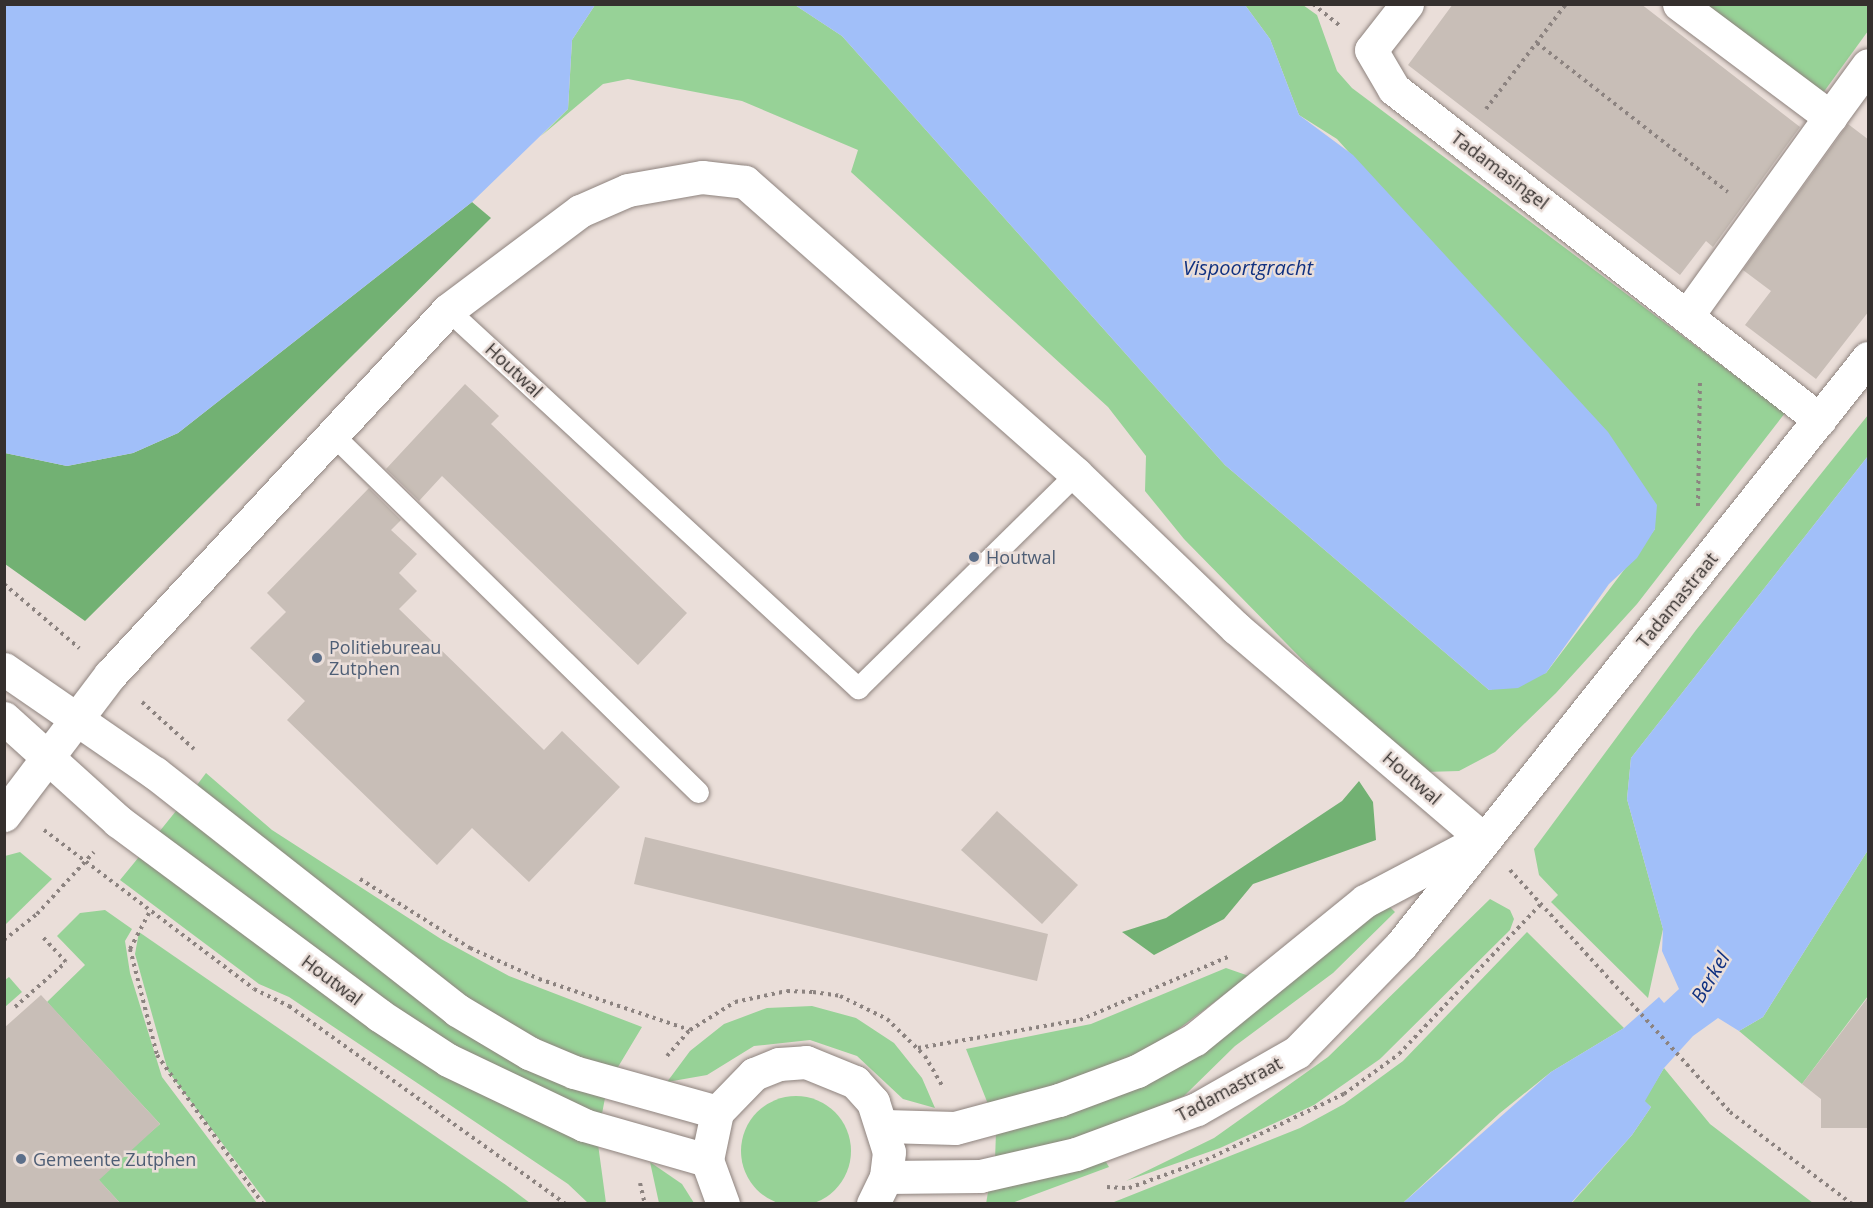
<!DOCTYPE html>
<style>
body{margin:0}
#map{position:relative;width:1873px;height:1208px;overflow:hidden;background:#eaded9;font-family:"Open Sans",sans-serif}
div>[style]{position:absolute}
.green>*{inset:0;background:#97d297}
.round{border-radius:50%}
.forest>*{inset:0;background:#72b173}
.water>*{inset:0;background:#a1bff9}
.building>*{inset:0;background:#c8beb7}
.path>*{height:4px;margin-top:-2px;transform-origin:0;background:repeating-linear-gradient(90deg,#8c8380 0 3px,transparent 0 7.5px)}
.roads{filter:drop-shadow(0 0 2px #8e837e) drop-shadow(0 0 2px #8e837e)}
.service>*{height:21px;margin:-10.5px;padding:0 10.5px;transform-origin:10.5px;border-radius:10.5px;background:#fff}
.minor>*{height:33px;margin:-16.5px;padding:0 16.5px;transform-origin:16.5px;border-radius:16.5px;background:#fff}
.tertiary>*{height:33px;margin:-16.5px;padding:0 16.5px;transform-origin:16.5px;border-radius:16.5px;background:#fff}
.dots>*{width:16px;height:16px;translate:-50% -50%;box-sizing:border-box;border:3px solid #eaded9;border-radius:50%}
span{translate:-50% -50%;white-space:nowrap;text-align:center;line-height:1.15;-webkit-text-stroke:5px #eaded9;paint-order:stroke}
.street-label{font-size:18px;color:#35302e}
.service-label{font-size:18px;color:#4e5e75}
.left{translate:0 -50%;text-align:left}
.water-label{font-size:20px;color:#103181;font-style:italic}
.frame{position:absolute;inset:0;border:6px solid #35302e;pointer-events:none}
</style>
<div id="map">
<div class="green">
<div style="clip-path:polygon(595px 5px,795px 5px,842px 36px,1225px 465px,1489px 690px,1546px 673px,1655px 529px,1461px 276px,1337px 139px,1299px 115px,1270px 39px,1245px 5px,1303px 5px,1317px 15px,1337px 71px,1352px 88px,1785px 413px,1637px 604px,1556px 693px,1495px 752px,1459px 771px,1425px 772px,1389px 748px,1184px 539px,1145px 491px,1146px 456px,1108px 407px,851px 172px,858px 150px,742px 101px,628px 79px,603px 84px,541px 136px,568px 109px,572px 40px)"></div>
<div style="clip-path:polygon(1705px 5px,1868px 5px,1868px 31px,1823px 93px)"></div>
<div style="clip-path:polygon(1868px 415px,1868px 456px,1631px 758px,1627px 799px,1663px 929px,1648px 998px,1551px 902px,1558px 895px,1539px 875px,1534px 849px,1696px 630px)"></div>
<div style="clip-path:polygon(206px 773px,272px 830px,441px 939px,509px 976px,642px 1027px,615px 1072px,555px 1050px,457px 994px,194px 789px)"></div>
<div style="clip-path:polygon(180px 806px,557px 1080px,605px 1098px,601px 1119px,426px 1032px,155px 837px)"></div>
<div style="clip-path:polygon(1868px 850px,1868px 996px,1802px 1084px,1739px 1031px,1763px 1017px)"></div>
<div style="clip-path:polygon(20px 852px,52px 879px,5px 925px,5px 856px)"></div>
<div style="clip-path:polygon(143px 852px,598px 1144px,606px 1203px,588px 1203px,568px 1184px,289px 997px,259px 984px,120px 880px)"></div>
<div style="clip-path:polygon(1490px 899px,1510px 910px,1514px 919px,1510px 930px,1380px 1059px,1314px 1105px,1220px 1148px,1126px 1181px,1214px 1138px,1328px 1057px)"></div>
<div style="clip-path:polygon(1388px 905px,1395px 912px,1333px 973px,1235px 1046px,1184px 1096px,1091px 1135px,995px 1160px,996px 1132px,1282px 982px)"></div>
<div style="clip-path:polygon(105px 910px,132px 929px,125px 941px,130px 973px,162px 1077px,257px 1203px,120px 1203px,97px 1178px,160px 1124px,47px 1002px,85px 965px,57px 936px,80px 913px)"></div>
<div style="clip-path:polygon(139px 932px,506px 1185px,530px 1203px,267px 1203px,168px 1071px,135px 954px)"></div>
<div style="clip-path:polygon(1527px 932px,1624px 1028px,1551px 1072px,1500px 1113px,1403px 1203px,1109px 1204px,1300px 1128px,1344px 1104px,1403px 1061px)"></div>
<div style="clip-path:polygon(1226px 968px,1249px 976px,1156px 1046px,1049px 1089px,988px 1104px,966px 1049px,1091px 1024px)"></div>
<div style="clip-path:polygon(9px 977px,22px 992px,5px 1007px,5px 980px)"></div>
<div style="clip-path:polygon(812px 1006px,856px 1018px,894px 1043px,922px 1078px,935px 1108px,903px 1099px,857px 1056px,810px 1040px,754px 1046px,707px 1075px,667px 1082px,690px 1051px,724px 1024px,767px 1008px)"></div>
<div style="clip-path:polygon(1664px 1068px,1710px 1124px,1813px 1203px,1571px 1204px,1632px 1135px,1651px 1107px,1644px 1101px)"></div>
<div class="round" style="left:741px;top:1096px;width:110px;height:110px"></div>
<div style="clip-path:polygon(1103px 1157px,1109px 1167px,1012px 1203px,986px 1204px,989px 1186px)"></div>
<div style="clip-path:polygon(650px 1162px,682px 1184px,694px 1203px,659px 1203px)"></div>
</div>
<div class="forest">
<div style="clip-path:polygon(472px 202px,491px 218px,85px 621px,5px 564px,5px 453px,67px 466px,133px 453px,178px 433px)"></div>
<div style="clip-path:polygon(1359px 781px,1373px 802px,1376px 840px,1253px 884px,1224px 919px,1154px 955px,1122px 932px,1166px 918px,1342px 801px)"></div>
</div>
<div class="water">
<div style="clip-path:polygon(5px 4px,595px 4px,595px 5px,572px 40px,568px 109px,472px 202px,178px 433px,133px 453px,67px 466px,5px 453px)"></div>
<div style="clip-path:polygon(795px 5px,1245px 5px,1270px 39px,1299px 115px,1353px 155px,1608px 432px,1657px 505px,1655px 529px,1637px 558px,1609px 584px,1546px 673px,1518px 688px,1489px 690px,1225px 465px,842px 36px)"></div>
<div style="clip-path:polygon(1868px 456px,1868px 850px,1763px 1017px,1739px 1031px,1718px 1018px,1693px 1036px,1664px 1068px,1645px 1101px,1651px 1107px,1632px 1135px,1571px 1203px,1403px 1203px,1551px 1072px,1624px 1028px,1659px 997px,1664px 1003px,1679px 989px,1662px 951px,1663px 929px,1627px 799px,1631px 758px)"></div>
</div>
<div class="building">
<div style="clip-path:polygon(1453px 4px,1641px 4px,1800px 127px,1713px 247px,1706px 241px,1680px 275px,1408px 65px)"></div>
<div style="clip-path:polygon(1848px 124px,1869px 140px,1869px 311px,1816px 379px,1745px 325px,1771px 291px,1743px 270px)"></div>
<div style="clip-path:polygon(465px 384px,499px 416px,491px 424px,687px 613px,638px 665px,442px 476px,419px 501px,386px 469px)"></div>
<div style="clip-path:polygon(369px 488px,401px 520px,391px 530px,417px 554px,399px 573px,417px 591px,399px 609px,544px 750px,562px 731px,620px 787px,529px 882px,472px 828px,437px 865px,287px 720px,305px 701px,250px 648px,286px 612px,267px 593px)"></div>
<div style="clip-path:polygon(997px 811px,1078px 885px,1042px 924px,961px 850px)"></div>
<div style="clip-path:polygon(645px 837px,1048px 934px,1037px 981px,634px 884px)"></div>
<div style="clip-path:polygon(41px 995px,160px 1124px,99px 1180px,120px 1203px,4px 1203px,4px 1028px)"></div>
<div style="clip-path:polygon(1869px 996px,1869px 1128px,1821px 1128px,1821px 1099px,1802px 1084px)"></div>
</div>
<div class="path">
<div style="left:1313px;top:4px;width:35px;rotate:39deg"></div>
<div style="left:1537px;top:43px;width:242px;rotate:38deg"></div>
<div style="left:1486px;top:109px;width:132px;rotate:-52.7deg"></div>
<div style="left:1698px;top:506px;width:127px;rotate:-89.1deg"></div>
<div style="left:4px;top:584px;width:99px;rotate:40.5deg"></div>
<div style="left:142px;top:702px;width:70px;rotate:42.1deg"></div>
<div style="left:44px;top:830px;width:263px;rotate:37.1deg"></div>
<div style="left:254px;top:989px;width:39px;rotate:26deg"></div>
<div style="left:289px;top:1006px;width:340px;rotate:35.6deg"></div>
<div style="left:1510px;top:870px;width:327px;rotate:47.7deg"></div>
<div style="left:1730px;top:1112px;width:153px;rotate:37deg"></div>
<div style="left:360px;top:879px;width:130px;rotate:32.1deg"></div>
<div style="left:470px;top:948px;width:76px;rotate:24.2deg"></div>
<div style="left:539px;top:979px;width:159px;rotate:18.7deg"></div>
<div style="left:149px;top:913px;width:41px;rotate:117.8deg"></div>
<div style="left:130px;top:949px;width:109px;rotate:75.7deg"></div>
<div style="left:157px;top:1055px;width:183px;rotate:54.6deg"></div>
<div style="left:4px;top:940px;width:42px;rotate:-38.2deg"></div>
<div style="left:37px;top:914px;width:84px;rotate:-47.4deg"></div>
<div style="left:15px;top:1007px;width:68px;rotate:-41.4deg"></div>
<div style="left:66px;top:962px;width:35px;rotate:-133deg"></div>
<div style="left:918px;top:1048px;width:164px;rotate:-9.8deg"></div>
<div style="left:1080px;top:1020px;width:161px;rotate:-23.1deg"></div>
<div style="left:667px;top:1056px;width:35px;rotate:-49deg"></div>
<div style="left:690px;top:1030px;width:53px;rotate:-31.9deg"></div>
<div style="left:735px;top:1002px;width:53px;rotate:-11.9deg"></div>
<div style="left:787px;top:991px;width:26px;rotate:2deg"></div>
<div style="left:813px;top:992px;width:27px;rotate:8deg"></div>
<div style="left:840px;top:996px;width:52px;rotate:26.1deg"></div>
<div style="left:887px;top:1019px;width:53px;rotate:44.2deg"></div>
<div style="left:925px;top:1056px;width:34px;rotate:60deg"></div>
<div style="left:640px;top:1183px;width:22px;rotate:77deg"></div>
<div style="left:1107px;top:1187px;width:22px;rotate:3deg"></div>
<div style="left:1129px;top:1188px;width:82px;rotate:-20deg"></div>
<div style="left:1206px;top:1160px;width:153px;rotate:-25.6deg"></div>
<div style="left:1344px;top:1094px;width:68px;rotate:-36deg"></div>
<div style="left:1399px;top:1054px;width:207px;rotate:-46.6deg"></div>
</div>
<div class="roads">
<div class="service">
<div style="left:448px;top:310px;width:558px;rotate:42.67deg"></div>
<div style="left:858px;top:688px;width:305px;rotate:-44.5deg"></div>
<div style="left:332px;top:434px;width:512px;rotate:44.37deg"></div>
</div>
<div class="minor">
<div style="left:1407px;top:4px;width:58px;rotate:128deg"></div>
<div style="left:1371px;top:50px;width:45px;rotate:59.5deg"></div>
<div style="left:1394px;top:89px;width:539px;rotate:37.85deg"></div>
<div style="left:1679px;top:4px;width:189px;rotate:36.8deg"></div>
<div style="left:1830px;top:117px;width:64px;rotate:-53.8deg"></div>
<div style="left:1689px;top:313px;width:241px;rotate:-54.3deg"></div>
<div style="left:4px;top:815px;width:176px;rotate:-52.9deg"></div>
<div style="left:110px;top:675px;width:497px;rotate:-47.2deg"></div>
<div style="left:448px;top:310px;width:165px;rotate:-36.9deg"></div>
<div style="left:580px;top:211px;width:52px;rotate:-23.6deg"></div>
<div style="left:628px;top:190px;width:75px;rotate:-10deg"></div>
<div style="left:702px;top:177px;width:43px;rotate:6.6deg"></div>
<div style="left:745px;top:182px;width:441px;rotate:41.4deg"></div>
<div style="left:1076px;top:474px;width:222px;rotate:43.9deg"></div>
<div style="left:1236px;top:628px;width:325px;rotate:40.5deg"></div>
</div>
<div class="tertiary">
<div style="left:4px;top:669px;width:183px;rotate:34.6deg"></div>
<div style="left:155px;top:773px;width:384px;rotate:38.1deg"></div>
<div style="left:457px;top:1010px;width:84px;rotate:30.8deg"></div>
<div style="left:529px;top:1053px;width:49px;rotate:22.9deg"></div>
<div style="left:574px;top:1072px;width:148px;rotate:15.6deg"></div>
<div style="left:4px;top:718px;width:154px;rotate:42.1deg"></div>
<div style="left:118px;top:821px;width:325px;rotate:36.6deg"></div>
<div style="left:379px;top:1015px;width:82px;rotate:33.1deg"></div>
<div style="left:448px;top:1060px;width:151px;rotate:25.5deg"></div>
<div style="left:584px;top:1125px;width:128px;rotate:15.9deg"></div>
<div style="left:885px;top:1126px;width:70px;rotate:1.6deg"></div>
<div style="left:955px;top:1128px;width:108px;rotate:-15.1deg"></div>
<div style="left:1059px;top:1100px;width:83px;rotate:-20.4deg"></div>
<div style="left:1137px;top:1071px;width:66px;rotate:-28.9deg"></div>
<div style="left:1195px;top:1039px;width:219px;rotate:-39.1deg"></div>
<div style="left:1365px;top:901px;width:122px;rotate:-27.8deg"></div>
<div style="left:886px;top:1177px;width:94px;rotate:-0.6deg"></div>
<div style="left:980px;top:1176px;width:98px;rotate:-12.9deg"></div>
<div style="left:1076px;top:1154px;width:129px;rotate:-20.4deg"></div>
<div style="left:1197px;top:1109px;width:115px;rotate:-29.7deg"></div>
<div style="left:1297px;top:1052px;width:149px;rotate:-45.8deg"></div>
<div style="left:1401px;top:945px;width:750px;rotate:-51.5deg"></div>
<div style="left:723px;top:1204px;width:47px;rotate:-110deg"></div>
<div style="left:707px;top:1160px;width:49px;rotate:-78.2deg"></div>
<div style="left:717px;top:1112px;width:53px;rotate:-45.8deg"></div>
<div style="left:754px;top:1074px;width:27px;rotate:-22deg"></div>
<div style="left:779px;top:1064px;width:27px;rotate:-4deg"></div>
<div style="left:806px;top:1062px;width:53px;rotate:22.2deg"></div>
<div style="left:855px;top:1082px;width:27px;rotate:48deg"></div>
<div style="left:873px;top:1102px;width:52px;rotate:72.3deg"></div>
<div style="left:889px;top:1152px;width:25px;rotate:97deg"></div>
<div style="left:886px;top:1177px;width:30px;rotate:116deg"></div>
</div>
</div>
<div class="dots">
<div style="left:974px;top:557px;background:#5c6f8a"></div>
<div style="left:317px;top:658px;background:#5c6f8a"></div>
<div style="left:21px;top:1159px;background:#5c6f8a"></div>
</div>
<div class="street-label">
<span style="left:1500px;top:170px;rotate:37deg">Tadamasingel</span>
<span style="left:514px;top:370px;rotate:43deg">Houtwal</span>
<span style="left:1677px;top:600px;rotate:-51deg">Tadamastraat</span>
<span style="left:1412px;top:778px;rotate:41deg">Houtwal</span>
<span style="left:332px;top:980px;rotate:37deg">Houtwal</span>
<span style="left:1229px;top:1089px;rotate:-28deg">Tadamastraat</span>
</div>
<div class="service-label">
<span class="left" style="left:986px;top:557px">Houtwal</span>
<span class="left" style="left:329px;top:658px">Politiebureau<br>Zutphen</span>
<span class="left" style="left:33px;top:1159px">Gemeente Zutphen</span>
</div>
<div class="water-label">
<span style="left:1248px;top:267px">Vispoortgracht</span>
<span style="left:1710px;top:977px;rotate:-59deg">Berkel</span>
</div>
<div class="frame"></div>
</div>
